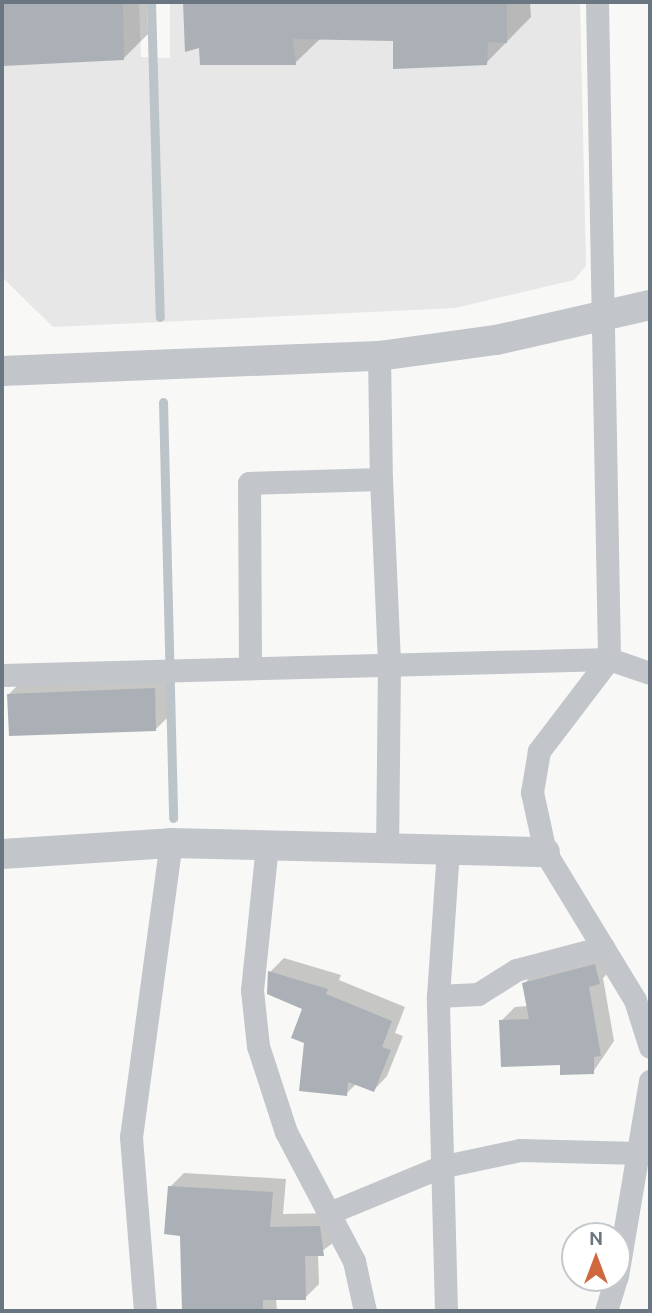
<!DOCTYPE html>
<style>
body{margin:0}
#map{position:relative;width:652px;height:1313px;overflow:hidden;background:#f8f8f6;font-family:Ubuntu,sans-serif}
div>[style]{position:absolute}
.built>*{inset:0;background:#e6e7e6}
.shadow>*{inset:0;background:#0003}
.stream>*{height:9px;margin:-4.5px;padding:0 4.5px;transform-origin:4.5px;border-radius:4.5px;background:#bbc4c8}
.building>*{inset:0;background:#aab0b5}
.minor>*{height:23px;margin:-11.5px;padding:0 11.5px;transform-origin:11.5px;border-radius:11.5px;background:#c2c5c9}
.tertiary>*{height:30px;margin:-15px;padding:0 15px;transform-origin:15px;border-radius:15px;background:#c2c5c9}
span{translate:-50% -50%;white-space:nowrap;text-align:center;line-height:1.15;-webkit-text-stroke:7px #fff;paint-order:stroke}
.frame{position:absolute;inset:0;border:4px solid #6a7783;pointer-events:none}
.north{position:absolute;left:561px;top:1222px;width:70px;height:70px;box-sizing:border-box;background:#fff;border:2px solid #c3c9cd;border-radius:50%;rotate:0deg;font-size:19px;font-weight:700;line-height:28px;text-align:center;color:#6a7783}
.north::after{content:'';display:block;margin:auto;width:24px;height:32px;background:#d0683d;clip-path:polygon(50% 0,100% 100%,50% 72%,0 100%)}
</style>
<div id="map">
<div class="built">
<div style="clip-path:polygon(2px 2px,139px 2px,141px 57px,170px 58px,170px 2px,580px 2px,586px 266px,574px 280px,455px 308px,53px 327px,2px 277px)"></div>
</div>
<div class="shadow">
<div style="clip-path:polygon(2px 2px,147px 2px,148px 34px,123px 59px,2px 64px)"></div>
<div style="clip-path:polygon(185px 2px,504px 2px,505px 28px,507px 2px,530px 2px,531px 17px,486px 63px,394px 39px,321px 38px,295px 63px,201px 45px,186px 49px)"></div>
<div style="clip-path:polygon(168px 675px,170px 715px,156px 729px,9px 694px,23px 680px)"></div>
<div style="clip-path:polygon(608px 951px,613px 968px,603px 978px,614px 1041px,593px 1072px,561px 1063px,501px 1021px,515px 1007px,528px 1006px,524px 984px,538px 969px)"></div>
<div style="clip-path:polygon(284px 958px,341px 975px,339px 980px,405px 1007px,395px 1033px,403px 1036px,387px 1076px,374px 1090px,357px 1083px,346px 1094px,306px 1042px,304px 1008px,270px 972px)"></div>
<div style="clip-path:polygon(184px 1173px,286px 1179px,283px 1214px,333px 1213px,337px 1240px,318px 1254px,319px 1284px,305px 1298px,276px 1298px,277px 1311px,184px 1311px,182px 1234px,170px 1187px)"></div>
</div>
<div class="stream">
<div style="left:151px;top:2px;width:315px;rotate:88.4deg"></div>
<div style="left:163px;top:402px;width:416px;rotate:88.6deg"></div>
</div>
<div class="building">
<div style="clip-path:polygon(2px 2px,123px 2px,124px 60px,2px 66px)"></div>
<div style="clip-path:polygon(183px 2px,507px 2px,507px 43px,488px 42px,487px 65px,393px 69px,393px 41px,293px 39px,296px 65px,200px 65px,199px 48px,185px 52px)"></div>
<div style="clip-path:polygon(155px 688px,156px 731px,9px 736px,7px 694px)"></div>
<div style="clip-path:polygon(595px 964px,600px 984px,589px 987px,601px 1056px,594px 1057px,594px 1074px,560px 1075px,560px 1065px,501px 1067px,499px 1020px,529px 1019px,522px 983px)"></div>
<div style="clip-path:polygon(268px 971px,328px 989px,326px 994px,392px 1021px,382px 1047px,391px 1050px,374px 1092px,348px 1082px,347px 1096px,299px 1091px,304px 1043px,291px 1038px,302px 1009px,267px 994px)"></div>
<div style="clip-path:polygon(168px 1186px,273px 1192px,270px 1227px,320px 1226px,324px 1256px,305px 1256px,306px 1300px,263px 1300px,263px 1311px,182px 1311px,180px 1236px,164px 1234px)"></div>
</div>
<div class="minor">
<div style="left:597px;top:2px;width:657px;rotate:88.95deg"></div>
<div style="left:609px;top:659px;width:116px;rotate:127.3deg"></div>
<div style="left:539px;top:751px;width:42px;rotate:99.7deg"></div>
<div style="left:532px;top:792px;width:61px;rotate:77.8deg"></div>
<div style="left:545px;top:852px;width:173px;rotate:58.7deg"></div>
<div style="left:635px;top:1000px;width:49px;rotate:72.3deg"></div>
<div style="left:379px;top:356px;width:123px;rotate:89.1deg"></div>
<div style="left:250px;top:668px;width:185px;rotate:-90.3deg"></div>
<div style="left:249px;top:483px;width:132px;rotate:-1.7deg"></div>
<div style="left:381px;top:479px;width:186px;rotate:87.5deg"></div>
<div style="left:389px;top:665px;width:183px;rotate:90.6deg"></div>
<div style="left:2px;top:675px;width:607px;rotate:-1.51deg"></div>
<div style="left:609px;top:659px;width:43px;rotate:18.9deg"></div>
<div style="left:267px;top:845px;width:146px;rotate:95.9deg"></div>
<div style="left:252px;top:990px;width:56px;rotate:83.9deg"></div>
<div style="left:258px;top:1046px;width:90px;rotate:72deg"></div>
<div style="left:286px;top:1132px;width:146px;rotate:62.2deg"></div>
<div style="left:354px;top:1261px;width:51px;rotate:77.6deg"></div>
<div style="left:438px;top:996px;width:40px;rotate:-2.9deg"></div>
<div style="left:478px;top:994px;width:45px;rotate:-32.3deg"></div>
<div style="left:516px;top:970px;width:90px;rotate:-14.8deg"></div>
<div style="left:329px;top:1213px;width:120px;rotate:-22.5deg"></div>
<div style="left:440px;top:1167px;width:82px;rotate:-12deg"></div>
<div style="left:520px;top:1150px;width:119px;rotate:1.4deg"></div>
<div style="left:617px;top:1276px;width:198px;rotate:-80.4deg"></div>
<div style="left:145px;top:1311px;width:175px;rotate:-94.6deg"></div>
<div style="left:131px;top:1137px;width:297px;rotate:-82.3deg"></div>
<div style="left:446px;top:1311px;width:315px;rotate:-91.5deg"></div>
<div style="left:438px;top:996px;width:147px;rotate:-86.1deg"></div>
<div style="left:606px;top:1311px;width:34px;rotate:-73deg"></div>
</div>
<div class="tertiary">
<div style="left:2px;top:371px;width:377px;rotate:-2.3deg"></div>
<div style="left:379px;top:356px;width:118px;rotate:-7.8deg"></div>
<div style="left:496px;top:340px;width:158px;rotate:-12.8deg"></div>
<div style="left:2px;top:854px;width:169px;rotate:-3.7deg"></div>
<div style="left:171px;top:843px;width:374px;rotate:1.4deg"></div>
</div>
<div class="frame"></div>
<div class="north">N</div>
</div>
